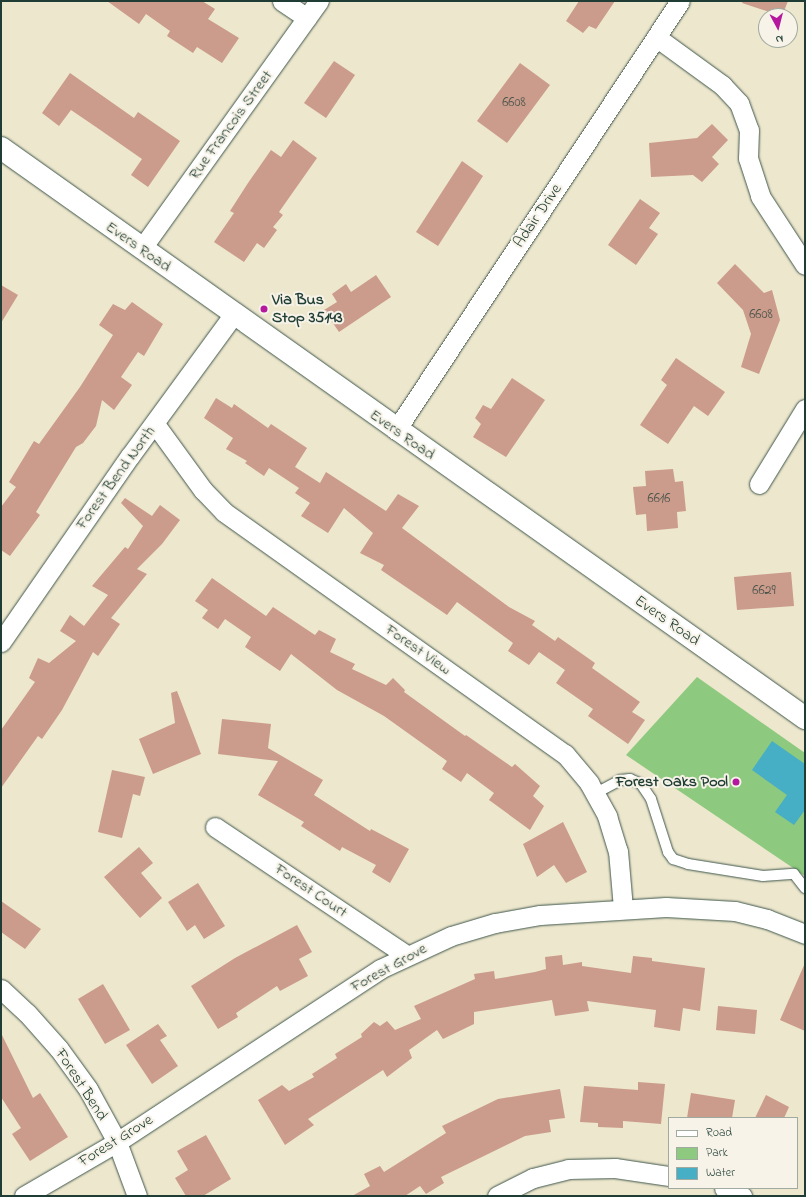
<!DOCTYPE html>
<style>
body{margin:0}
#map{position:relative;width:806px;height:1197px;overflow:hidden;background:#ede7cd;font-family:"Indie Flower",sans-serif}
div>[style]{position:absolute}
.green>*{inset:0;background:#8dc97e}
.water>*{inset:0;background:#46aec5}
.building>*{inset:0;background:#cb9b8c}
.roads{filter:drop-shadow(0 0 1px #3e564b) drop-shadow(0 0 1px #3e564b)}
.lane>*{height:10px;margin:-5px;padding:0 5px;transform-origin:5px;border-radius:5px;background:#fff}
.street>*{height:19px;margin:-9.5px;padding:0 9.5px;transform-origin:9.5px;border-radius:9.5px;background:#fff}
.secondary>*{height:22px;margin:-11px;padding:0 11px;transform-origin:11px;border-radius:11px;background:#fff}
.dots>*{width:11px;height:11px;translate:-50% -50%;box-sizing:border-box;border:2px solid #f7f3e8;border-radius:50%}
span{translate:-50% -50%;white-space:nowrap;text-align:center;line-height:1.15;-webkit-text-stroke:4px #f7f3e8;paint-order:stroke}
.number-label{font-size:14px;color:#4a544a}
.number-label span{-webkit-text-stroke-width:0}
.street-label{font-size:16px;color:#1f3d34}
.poi-label{font-size:16px;color:#1f3d34;font-weight:700}
.left{translate:0 -50%;text-align:left}
.right{translate:-100% -50%;text-align:right}
.frame{position:absolute;inset:0;border:2px solid #1f3d34;pointer-events:none}
.legend{position:absolute;left:668px;top:1117px;width:130px;height:72px;box-sizing:border-box;background:#f7f3e8;border:1px solid #a1aaa0;margin:0;padding:5px 7px;list-style:none;font-size:12px;color:#1f3d34}
.legend li{display:flex;align-items:center;gap:8px;height:20px}
.legend b{width:20px;border:1px solid #a1aaa0}
.north{position:absolute;left:758px;top:8px;width:40px;height:40px;box-sizing:border-box;background:#f7f3e8;border:1px solid #a1aaa0;border-radius:50%;rotate:173deg;font-size:11px;font-weight:700;line-height:16px;text-align:center;color:#1f3d34}
.north::after{content:'';display:block;margin:auto;width:14px;height:18px;background:#b5179e;clip-path:polygon(50% 0,100% 100%,50% 72%,0 100%)}
</style>
<div id="map">
<div class="green">
<div style="clip-path:polygon(697px 677px,805px 753px,805px 876px,626px 755px)"></div>
</div>
<div class="water">
<div style="clip-path:polygon(772px 741px,805px 764px,805px 810px,794px 825px,775px 812px,787px 795px,752px 770px)"></div>
</div>
<div class="building">
<div style="clip-path:polygon(107px 1px,202px 1px,215px 9px,208px 19px,239px 38px,222px 63px,197px 47px,193px 53px,167px 36px,170px 31px,146px 14px,139px 24px)"></div>
<div style="clip-path:polygon(579px 1px,615px 1px,596px 29px,589px 26px,583px 33px,566px 21px)"></div>
<div style="clip-path:polygon(743px 1px,788px 1px,782px 16px,742px 3px)"></div>
<div style="clip-path:polygon(334px 61px,355px 75px,326px 118px,304px 103px)"></div>
<div style="clip-path:polygon(520px 63px,550px 85px,507px 143px,477px 121px)"></div>
<div style="clip-path:polygon(70px 73px,134px 118px,138px 112px,180px 141px,148px 187px,131px 175px,142px 159px,96px 127px,71px 110px,59px 126px,42px 113px)"></div>
<div style="clip-path:polygon(712px 124px,728px 140px,712px 157px,719px 164px,702px 182px,693px 175px,651px 177px,649px 143px,697px 138px)"></div>
<div style="clip-path:polygon(293px 140px,317px 158px,279px 212px,283px 215px,273px 227px,277px 230px,264px 248px,257px 243px,244px 262px,214px 242px,234px 213px,230px 211px,248px 183px,271px 150px,281px 157px)"></div>
<div style="clip-path:polygon(462px 161px,483px 176px,438px 246px,416px 232px)"></div>
<div style="clip-path:polygon(640px 199px,660px 213px,649px 228px,658px 234px,636px 265px,608px 245px)"></div>
<div style="clip-path:polygon(735px 264px,764px 293px,772px 290px,780px 320px,759px 374px,741px 367px,751px 334px,743px 310px,717px 283px)"></div>
<div style="clip-path:polygon(376px 275px,391px 297px,339px 332px,324px 310px,337px 302px,332px 294px,346px 284px,351px 292px)"></div>
<div style="clip-path:polygon(1px 285px,18px 295px,1px 323px)"></div>
<div style="clip-path:polygon(132px 302px,163px 324px,144px 356px,138px 352px,121px 377px,132px 385px,114px 410px,102px 400px,96px 426px,83px 443px,76px 447px,36px 512px,40px 515px,10px 556px,1px 550px,1px 507px,16px 487px,9px 482px,34px 441px,39px 444px,80px 387px,113px 335px,99px 325px,113px 304px,125px 310px)"></div>
<div style="clip-path:polygon(676px 358px,725px 392px,708px 416px,694px 406px,668px 444px,640px 425px,667px 385px,661px 380px)"></div>
<div style="clip-path:polygon(512px 378px,545px 400px,506px 457px,473px 437px,481px 424px,475px 418px,483px 405px,491px 409px)"></div>
<div style="clip-path:polygon(216px 398px,232px 408px,234px 404px,268px 428px,271px 424px,307px 448px,295px 467px,320px 483px,326px 472px,386px 511px,398px 494px,419px 506px,402px 528px,509px 607px,535px 621px,532px 625px,555px 641px,558px 637px,595px 663px,592px 668px,640px 702px,632px 712px,645px 720px,628px 744px,588px 716px,593px 709px,556px 683px,565px 670px,539px 652px,529px 665px,508px 651px,513px 643px,457px 602px,447px 615px,381px 570px,384px 565px,360px 553px,373px 533px,344px 508px,328px 533px,301px 516px,310px 503px,295px 493px,299px 488px,269px 468px,264px 476px,245px 463px,247px 461px,226px 449px,233px 438px,204px 418px)"></div>
<div style="clip-path:polygon(673px 469px,675px 482px,683px 481px,686px 511px,677px 512px,678px 528px,647px 531px,646px 514px,636px 515px,633px 487px,646px 486px,645px 471px)"></div>
<div style="clip-path:polygon(125px 498px,152px 516px,160px 505px,180px 520px,162px 544px,137px 569px,147px 574px,111px 618px,120px 624px,98px 656px,93px 652px,62px 710px,42px 739px,38px 736px,1px 788px,1px 730px,35px 682px,29px 678px,38px 658px,49px 663px,76px 641px,60px 631px,70px 615px,84px 626px,108px 595px,92px 586px,125px 547px,128px 549px,143px 526px,121px 503px)"></div>
<div style="clip-path:polygon(791px 572px,794px 606px,737px 610px,734px 577px)"></div>
<div style="clip-path:polygon(212px 578px,266px 616px,273px 607px,315px 635px,319px 630px,336px 639px,330px 652px,355px 664px,352px 669px,386px 685px,393px 678px,405px 690px,404px 692px,465px 736px,466px 735px,512px 767px,515px 764px,540px 786px,533px 796px,544px 806px,530px 830px,489px 800px,494px 793px,467px 773px,461px 782px,442px 769px,447px 761px,384px 716px,337px 690px,291px 654px,280px 671px,245px 647px,251px 637px,225px 619px,218px 629px,202px 618px,208px 610px,195px 601px)"></div>
<div style="clip-path:polygon(177px 691px,201px 754px,153px 774px,139px 739px,175px 723px,171px 693px)"></div>
<div style="clip-path:polygon(222px 719px,271px 724px,268px 748px,323px 780px,314px 795px,370px 831px,371px 829px,409px 849px,390px 883px,372px 872px,376px 865px,342px 847px,340px 851px,301px 826px,304px 822px,258px 795px,278px 761px,218px 754px)"></div>
<div style="clip-path:polygon(112px 770px,145px 777px,140px 796px,133px 794px,122px 838px,98px 832px)"></div>
<div style="clip-path:polygon(563px 822px,587px 872px,566px 883px,554px 865px,537px 877px,523px 844px)"></div>
<div style="clip-path:polygon(139px 847px,153px 863px,141px 873px,162px 898px,140px 918px,104px 877px)"></div>
<div style="clip-path:polygon(198px 883px,225px 926px,204px 939px,195px 925px,187px 931px,168px 902px)"></div>
<div style="clip-path:polygon(1px 901px,41px 929px,25px 949px,1px 932px)"></div>
<div style="clip-path:polygon(297px 925px,312px 952px,299px 959px,308px 976px,280px 991px,277px 986px,236px 1013px,238px 1017px,218px 1029px,191px 986px,235px 958px)"></div>
<div style="clip-path:polygon(562px 955px,563px 965px,582px 962px,582px 966px,631px 973px,633px 956px,652px 958px,652px 961px,705px 968px,700px 1011px,683px 1008px,680px 1031px,654px 1027px,656px 1010px,587px 1001px,589px 1011px,555px 1016px,552px 1000px,474px 1012px,474px 1024px,443px 1039px,437px 1030px,409px 1050px,412px 1058px,387px 1077px,383px 1070px,308px 1119px,314px 1125px,285px 1145px,258px 1100px,282px 1085px,289px 1091px,314px 1077px,312px 1074px,337px 1058px,335px 1054px,362px 1037px,361px 1034px,374px 1022px,380px 1026px,387px 1021px,395px 1030px,421px 1019px,414px 1006px,475px 979px,474px 974px,494px 971px,495px 979px,535px 972px,546px 969px,545px 957px)"></div>
<div style="clip-path:polygon(805px 963px,805px 1031px,780px 1020px)"></div>
<div style="clip-path:polygon(103px 984px,130px 1030px,105px 1044px,78px 999px)"></div>
<div style="clip-path:polygon(718px 1006px,757px 1010px,755px 1034px,716px 1030px)"></div>
<div style="clip-path:polygon(158px 1024px,167px 1036px,160px 1040px,178px 1066px,152px 1084px,126px 1045px)"></div>
<div style="clip-path:polygon(1px 1033px,33px 1098px,40px 1093px,68px 1137px,30px 1161px,12px 1134px,21px 1128px,1px 1097px)"></div>
<div style="clip-path:polygon(638px 1082px,665px 1084px,661px 1124px,623px 1121px,623px 1128px,598px 1127px,598px 1123px,580px 1122px,584px 1086px,638px 1090px)"></div>
<div style="clip-path:polygon(560px 1089px,565px 1118px,549px 1120px,551px 1132px,525px 1136px,441px 1177px,444px 1183px,426px 1194px,420px 1186px,405px 1196px,352px 1196px,370px 1186px,364px 1174px,380px 1166px,384px 1172px,446px 1133px,442px 1126px,498px 1099px)"></div>
<div style="clip-path:polygon(691px 1093px,735px 1100px,732px 1118px,687px 1118px)"></div>
<div style="clip-path:polygon(766px 1095px,789px 1107px,784px 1118px,755px 1118px)"></div>
<div style="clip-path:polygon(206px 1135px,231px 1179px,203px 1196px,186px 1196px,175px 1178px,188px 1170px,177px 1151px)"></div>
</div>
<div class="roads">
<div class="lane">
<div style="left:596px;top:793px;width:27px;rotate:-28deg"></div>
<div style="left:620px;top:780px;width:10px;rotate:-6deg"></div>
<div style="left:630px;top:779px;width:12px;rotate:24deg"></div>
<div style="left:641px;top:784px;width:18px;rotate:56deg"></div>
<div style="left:651px;top:799px;width:56px;rotate:72.2deg"></div>
<div style="left:668px;top:852px;width:9px;rotate:54deg"></div>
<div style="left:673px;top:859px;width:16px;rotate:18deg"></div>
<div style="left:688px;top:864px;width:76px;rotate:9.1deg"></div>
<div style="left:763px;top:876px;width:31px;rotate:-4deg"></div>
<div style="left:794px;top:874px;width:18px;rotate:52deg"></div>
</div>
<div class="street">
<div style="left:282px;top:1px;width:30px;rotate:34deg"></div>
<div style="left:656px;top:37px;width:82px;rotate:36deg"></div>
<div style="left:722px;top:85px;width:25px;rotate:47deg"></div>
<div style="left:739px;top:103px;width:29px;rotate:70deg"></div>
<div style="left:749px;top:130px;width:28px;rotate:92deg"></div>
<div style="left:748px;top:158px;width:40px;rotate:72deg"></div>
<div style="left:760px;top:196px;width:82px;rotate:56.9deg"></div>
<div style="left:142px;top:248px;width:304px;rotate:-54.4deg"></div>
<div style="left:155px;top:424px;width:82px;rotate:54deg"></div>
<div style="left:203px;top:490px;width:30px;rotate:46deg"></div>
<div style="left:224px;top:512px;width:418px;rotate:35.4deg"></div>
<div style="left:565px;top:754px;width:38px;rotate:50deg"></div>
<div style="left:589px;top:783px;width:38px;rotate:61deg"></div>
<div style="left:607px;top:816px;width:37px;rotate:73deg"></div>
<div style="left:618px;top:851px;width:57px;rotate:85deg"></div>
<div style="left:396px;top:430px;width:514px;rotate:-56.5deg"></div>
<div style="left:759px;top:484px;width:88px;rotate:-58.5deg"></div>
<div style="left:1px;top:642px;width:226px;rotate:-55.3deg"></div>
<div style="left:130px;top:456px;width:176px;rotate:-53.8deg"></div>
<div style="left:215px;top:827px;width:230px;rotate:33.8deg"></div>
<div style="left:1px;top:989px;width:35px;rotate:43deg"></div>
<div style="left:27px;top:1013px;width:48px;rotate:48.4deg"></div>
<div style="left:59px;top:1049px;width:49px;rotate:54.1deg"></div>
<div style="left:88px;top:1089px;width:60px;rotate:61.3deg"></div>
<div style="left:117px;top:1142px;width:58px;rotate:69.7deg"></div>
<div style="left:724px;top:1188px;width:20px;rotate:24deg"></div>
<div style="left:24px;top:1196px;width:108px;rotate:-30.1deg"></div>
<div style="left:117px;top:1142px;width:315px;rotate:-33.3deg"></div>
<div style="left:380px;top:969px;width:78px;rotate:-24.9deg"></div>
<div style="left:451px;top:936px;width:46px;rotate:-16.5deg"></div>
<div style="left:495px;top:923px;width:46px;rotate:-10.1deg"></div>
<div style="left:540px;top:915px;width:126px;rotate:-3.6deg"></div>
<div style="left:666px;top:907px;width:69px;rotate:3.3deg"></div>
<div style="left:735px;top:911px;width:33px;rotate:14deg"></div>
<div style="left:767px;top:919px;width:41px;rotate:21.5deg"></div>
<div style="left:497px;top:1196px;width:40px;rotate:-26.6deg"></div>
<div style="left:533px;top:1178px;width:36px;rotate:-14deg"></div>
<div style="left:568px;top:1169px;width:47px;rotate:-1.2deg"></div>
<div style="left:615px;top:1168px;width:55px;rotate:8.4deg"></div>
</div>
<div class="secondary">
<div style="left:1px;top:148px;width:986px;rotate:35.33deg"></div>
</div>
</div>
<div class="dots">
<div style="left:264px;top:309px;background:#b5179e"></div>
<div style="left:736px;top:782px;background:#b5179e"></div>
</div>
<div class="number-label">
<span style="left:514px;top:103px">6608</span>
<span style="left:761px;top:315px">6608</span>
<span style="left:659px;top:499px">6616</span>
<span style="left:764px;top:591px">6629</span>
</div>
<div class="street-label">
<span style="left:231px;top:125px;rotate:-54deg">Rue Francois Street</span>
<span style="left:538px;top:216px;rotate:-56deg">Adair Drive</span>
<span style="left:138px;top:247px;rotate:35deg">Evers Road</span>
<span style="left:402px;top:435px;rotate:35deg">Evers Road</span>
<span style="left:116px;top:478px;rotate:-54deg">Forest Bend North</span>
<span style="left:667px;top:621px;rotate:35deg">Evers Road</span>
<span style="left:418px;top:650px;rotate:35deg">Forest View</span>
<span style="left:311px;top:891px;rotate:34deg">Forest Court</span>
<span style="left:389px;top:968px;rotate:-29deg">Forest Grove</span>
<span style="left:81px;top:1085px;rotate:57deg">Forest Bend</span>
<span style="left:116px;top:1141px;rotate:-32deg">Forest Grove</span>
</div>
<div class="poi-label">
<span class="left" style="left:272px;top:309px">Via Bus<br>Stop 35143</span>
<span class="right" style="left:728px;top:782px">Forest Oaks Pool</span>
</div>
<div class="frame"></div>
<ul class="legend">
<li><b style="height:5px;background:#fff"></b>Road</li>
<li><b style="height:11px;background:#8dc97e"></b>Park</li>
<li><b style="height:11px;background:#46aec5"></b>Water</li>
</ul>
<div class="north">N</div>
</div>
